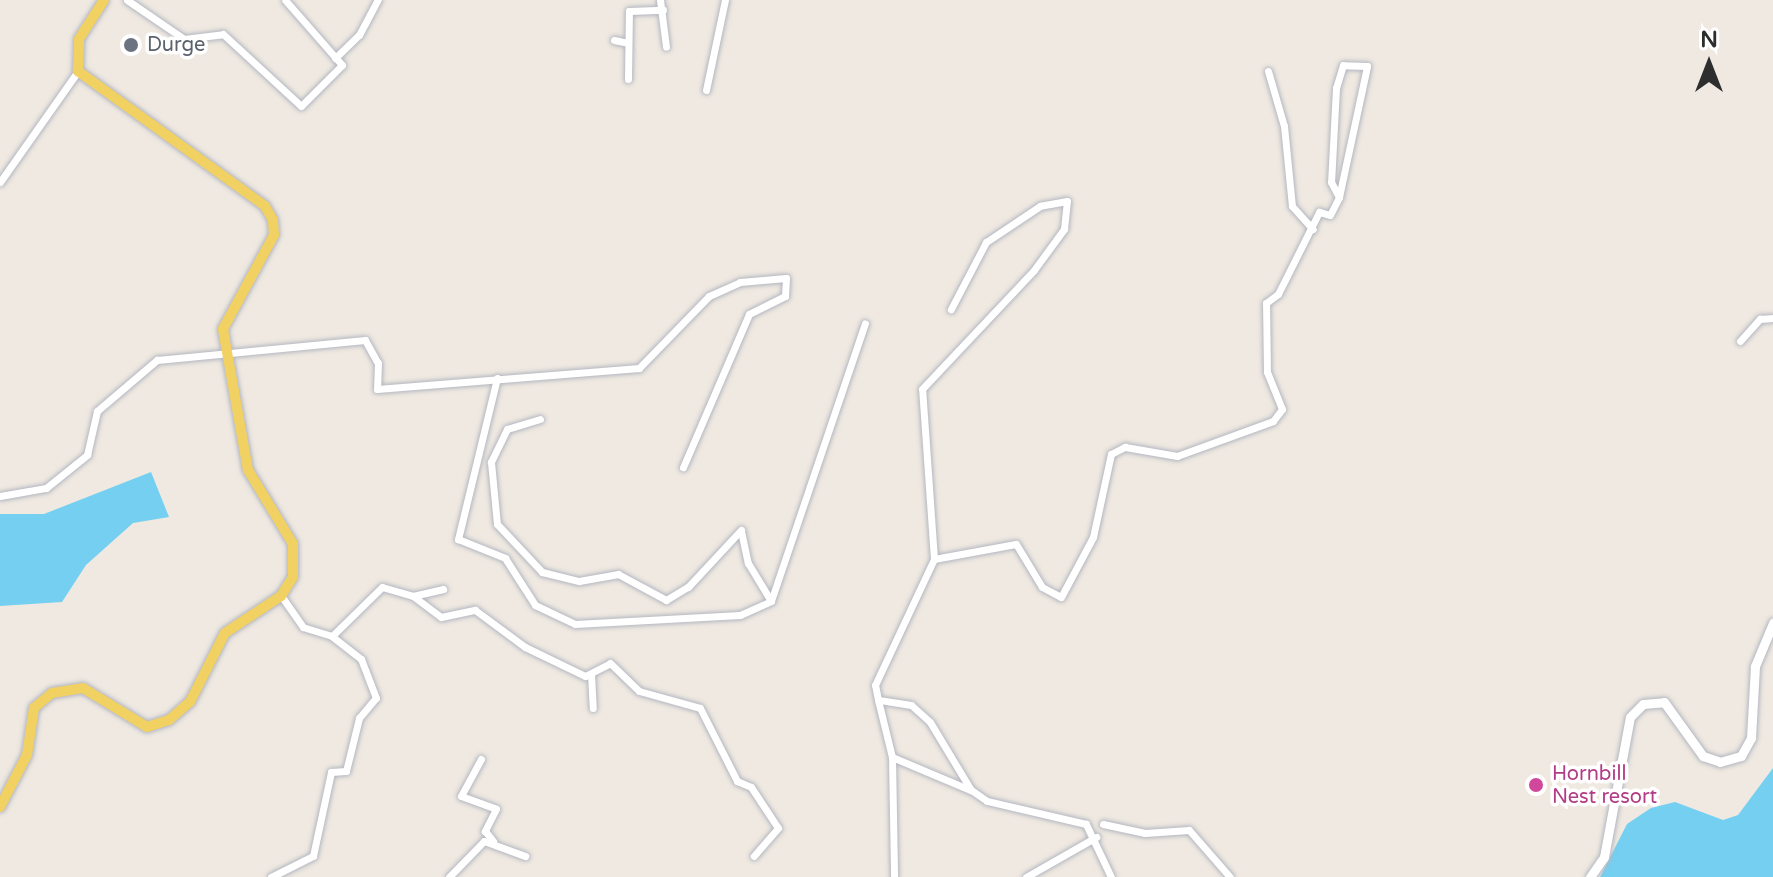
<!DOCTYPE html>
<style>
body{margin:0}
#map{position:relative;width:1773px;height:877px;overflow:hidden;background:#efe9e1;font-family:"Varela Round",sans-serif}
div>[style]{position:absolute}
.water>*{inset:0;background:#75cff0}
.roads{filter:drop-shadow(0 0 2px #b4b7c1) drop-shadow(0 0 2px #b4b7c1)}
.street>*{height:7px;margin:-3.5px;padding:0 3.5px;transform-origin:3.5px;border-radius:3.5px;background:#fff}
.secondary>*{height:9px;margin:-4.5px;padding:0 4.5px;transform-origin:4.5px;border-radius:4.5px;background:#fff}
.primary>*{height:10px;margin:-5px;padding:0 5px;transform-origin:5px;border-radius:5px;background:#f2d163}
.dots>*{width:22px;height:22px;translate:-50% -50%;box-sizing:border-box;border:4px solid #fff;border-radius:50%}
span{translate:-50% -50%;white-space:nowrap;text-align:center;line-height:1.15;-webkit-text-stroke:7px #fff;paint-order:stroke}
.worship-label{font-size:20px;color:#5b616d}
.left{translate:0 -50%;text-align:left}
.hotel-label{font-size:20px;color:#b23c85}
.north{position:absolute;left:1669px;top:24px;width:80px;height:80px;-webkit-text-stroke:6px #fff;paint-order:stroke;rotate:0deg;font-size:22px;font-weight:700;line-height:32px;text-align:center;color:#2e2e2e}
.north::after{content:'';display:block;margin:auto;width:28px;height:36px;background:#2e2e2e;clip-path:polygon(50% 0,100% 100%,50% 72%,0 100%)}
</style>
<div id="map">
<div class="water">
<div style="clip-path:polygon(151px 472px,169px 517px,133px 523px,86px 565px,62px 602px,0 606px,0 514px,44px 514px)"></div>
<div style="clip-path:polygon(1773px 768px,1773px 877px,1600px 877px,1627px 824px,1651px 808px,1675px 802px,1723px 820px,1738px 815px)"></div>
</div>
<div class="roads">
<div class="street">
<div style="left:127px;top:0;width:69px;rotate:34.4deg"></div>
<div style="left:184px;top:39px;width:39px;rotate:-7deg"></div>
<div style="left:223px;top:34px;width:106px;rotate:42.7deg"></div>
<div style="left:301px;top:106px;width:58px;rotate:-45deg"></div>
<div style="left:342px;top:65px;width:86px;rotate:-131.2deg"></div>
<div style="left:660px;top:0;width:47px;rotate:82.7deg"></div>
<div style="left:614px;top:40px;width:14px;rotate:12deg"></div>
<div style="left:335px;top:58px;width:33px;rotate:-44deg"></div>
<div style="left:359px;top:35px;width:40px;rotate:-62deg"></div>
<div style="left:1268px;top:71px;width:57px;rotate:73.8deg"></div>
<div style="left:1284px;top:126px;width:80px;rotate:84.3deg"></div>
<div style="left:1292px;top:206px;width:31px;rotate:48deg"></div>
<div style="left:628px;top:79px;width:68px;rotate:-89.2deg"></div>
<div style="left:629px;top:11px;width:34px;rotate:-2deg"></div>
<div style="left:706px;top:90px;width:92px;rotate:-78.1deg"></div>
<div style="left:0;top:182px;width:136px;rotate:-54.9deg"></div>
<div style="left:1740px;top:341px;width:30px;rotate:-48deg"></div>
<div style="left:1760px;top:319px;width:13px;rotate:-4deg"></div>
<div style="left:497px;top:378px;width:166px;rotate:103.6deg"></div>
<div style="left:458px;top:539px;width:51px;rotate:22deg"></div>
<div style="left:505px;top:558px;width:56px;rotate:57.4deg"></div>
<div style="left:535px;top:605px;width:44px;rotate:25.4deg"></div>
<div style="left:575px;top:624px;width:165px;rotate:-3.1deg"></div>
<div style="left:740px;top:615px;width:34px;rotate:-24deg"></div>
<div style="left:771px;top:601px;width:293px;rotate:-71.3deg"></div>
<div style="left:540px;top:419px;width:34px;rotate:163deg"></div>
<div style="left:507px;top:429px;width:37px;rotate:116deg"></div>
<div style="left:491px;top:462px;width:62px;rotate:84.5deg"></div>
<div style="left:497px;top:524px;width:66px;rotate:46.8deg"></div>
<div style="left:542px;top:572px;width:38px;rotate:14deg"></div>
<div style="left:579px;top:581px;width:40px;rotate:-10deg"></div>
<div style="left:618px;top:574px;width:55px;rotate:28.4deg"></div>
<div style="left:666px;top:600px;width:26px;rotate:-31deg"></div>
<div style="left:688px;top:587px;width:78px;rotate:-47.1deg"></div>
<div style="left:0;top:496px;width:47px;rotate:-9.9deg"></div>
<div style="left:46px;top:488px;width:53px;rotate:-38.8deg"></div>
<div style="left:87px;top:455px;width:45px;rotate:-77.2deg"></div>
<div style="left:97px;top:411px;width:79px;rotate:-40.4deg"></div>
<div style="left:157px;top:360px;width:209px;rotate:-5.5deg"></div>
<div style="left:365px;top:340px;width:26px;rotate:61deg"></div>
<div style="left:378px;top:363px;width:26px;rotate:92deg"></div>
<div style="left:377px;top:389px;width:263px;rotate:-4.6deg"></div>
<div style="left:639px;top:368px;width:100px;rotate:-45.8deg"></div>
<div style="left:709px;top:296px;width:34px;rotate:-24deg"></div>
<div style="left:740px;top:282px;width:46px;rotate:-5deg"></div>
<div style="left:786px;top:278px;width:18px;rotate:93deg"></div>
<div style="left:785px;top:296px;width:40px;rotate:153.4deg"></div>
<div style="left:749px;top:314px;width:167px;rotate:113.3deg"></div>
<div style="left:741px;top:531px;width:33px;rotate:78deg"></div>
<div style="left:748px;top:563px;width:44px;rotate:58.8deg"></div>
<div style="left:934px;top:559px;width:170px;rotate:-94deg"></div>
<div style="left:922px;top:389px;width:163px;rotate:-46.7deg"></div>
<div style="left:1034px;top:270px;width:51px;rotate:-53.8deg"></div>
<div style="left:1064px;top:229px;width:28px;rotate:-84deg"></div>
<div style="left:1067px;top:201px;width:27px;rotate:170deg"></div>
<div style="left:1040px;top:206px;width:65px;rotate:146.3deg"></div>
<div style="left:986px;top:242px;width:76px;rotate:117.6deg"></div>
<div style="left:413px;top:596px;width:35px;rotate:37deg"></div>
<div style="left:441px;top:617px;width:35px;rotate:-12deg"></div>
<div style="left:475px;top:610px;width:62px;rotate:36.5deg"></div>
<div style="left:525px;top:647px;width:67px;rotate:25.8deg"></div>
<div style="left:585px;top:676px;width:28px;rotate:-27deg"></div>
<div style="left:610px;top:663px;width:40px;rotate:44deg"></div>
<div style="left:639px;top:691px;width:63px;rotate:15.6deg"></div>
<div style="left:700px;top:708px;width:82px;rotate:63.1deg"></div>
<div style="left:737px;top:781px;width:15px;rotate:23deg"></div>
<div style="left:751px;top:787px;width:49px;rotate:56.6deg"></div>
<div style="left:778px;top:828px;width:37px;rotate:131deg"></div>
<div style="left:332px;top:636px;width:70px;rotate:-44.4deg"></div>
<div style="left:382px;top:587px;width:32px;rotate:16deg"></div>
<div style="left:413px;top:596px;width:31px;rotate:-13deg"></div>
<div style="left:591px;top:674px;width:34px;rotate:87deg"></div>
<div style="left:878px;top:700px;width:59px;rotate:76.2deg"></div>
<div style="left:892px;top:757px;width:85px;rotate:22.9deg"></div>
<div style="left:892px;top:757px;width:120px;rotate:89deg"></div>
<div style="left:481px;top:759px;width:42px;rotate:118.4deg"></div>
<div style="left:461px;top:796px;width:37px;rotate:20deg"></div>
<div style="left:496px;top:809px;width:25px;rotate:117deg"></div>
<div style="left:485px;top:831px;width:13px;rotate:51deg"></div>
<div style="left:1103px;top:824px;width:43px;rotate:12.1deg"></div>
<div style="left:1145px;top:833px;width:44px;rotate:-3.9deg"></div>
<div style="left:1189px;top:830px;width:62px;rotate:48.9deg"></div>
<div style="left:271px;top:877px;width:47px;rotate:-26.6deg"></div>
<div style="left:313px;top:856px;width:86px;rotate:-77.9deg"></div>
<div style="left:331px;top:772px;width:15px;rotate:-4deg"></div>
<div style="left:346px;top:771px;width:55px;rotate:-76.2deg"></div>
<div style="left:359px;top:718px;width:26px;rotate:-50deg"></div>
<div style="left:376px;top:698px;width:42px;rotate:-111deg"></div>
<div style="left:361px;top:659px;width:37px;rotate:-142deg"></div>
<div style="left:332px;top:636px;width:30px;rotate:-163deg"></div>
<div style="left:303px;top:627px;width:38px;rotate:-125deg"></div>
<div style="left:449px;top:877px;width:50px;rotate:-45.8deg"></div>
<div style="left:484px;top:841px;width:44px;rotate:20.1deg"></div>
<div style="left:1026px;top:877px;width:81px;rotate:-29.7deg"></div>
<div style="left:1111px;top:877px;width:59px;rotate:-115.3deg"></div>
<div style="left:1086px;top:824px;width:102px;rotate:-166.9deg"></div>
<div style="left:987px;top:801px;width:19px;rotate:-145deg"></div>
<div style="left:971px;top:790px;width:79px;rotate:-121.1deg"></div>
<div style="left:930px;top:722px;width:25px;rotate:-138deg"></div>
<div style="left:911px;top:705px;width:33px;rotate:-171deg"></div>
<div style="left:878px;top:700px;width:15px;rotate:-101deg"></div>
<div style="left:875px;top:685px;width:139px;rotate:-64.9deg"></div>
<div style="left:934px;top:559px;width:83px;rotate:-10.4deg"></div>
<div style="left:1016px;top:544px;width:50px;rotate:58.8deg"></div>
<div style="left:1042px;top:587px;width:21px;rotate:28deg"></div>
<div style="left:1061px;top:597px;width:68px;rotate:-61.9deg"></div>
<div style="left:1093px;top:537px;width:85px;rotate:-77.8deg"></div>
<div style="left:1111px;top:454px;width:16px;rotate:-27deg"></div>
<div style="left:1125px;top:447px;width:53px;rotate:9.8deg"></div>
<div style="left:1177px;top:456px;width:102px;rotate:-20deg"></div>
<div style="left:1273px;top:421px;width:15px;rotate:-53deg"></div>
<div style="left:1282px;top:409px;width:40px;rotate:-112deg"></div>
<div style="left:1267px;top:372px;width:69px;rotate:-90.8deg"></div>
<div style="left:1266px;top:303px;width:15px;rotate:-37deg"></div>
<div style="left:1278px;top:294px;width:92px;rotate:-63.4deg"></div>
<div style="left:1319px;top:212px;width:11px;rotate:15deg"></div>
<div style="left:1330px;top:215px;width:20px;rotate:-63deg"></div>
<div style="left:1339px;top:197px;width:134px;rotate:-77.9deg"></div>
<div style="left:1367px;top:66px;width:24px;rotate:-178deg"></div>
<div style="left:1343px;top:65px;width:24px;rotate:107deg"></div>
<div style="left:1336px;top:88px;width:94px;rotate:93deg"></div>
<div style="left:1331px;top:182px;width:17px;rotate:62deg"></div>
</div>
<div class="secondary">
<div style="left:1590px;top:877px;width:24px;rotate:-55deg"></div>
<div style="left:1604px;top:857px;width:142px;rotate:-79.5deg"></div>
<div style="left:1630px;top:717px;width:18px;rotate:-45deg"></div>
<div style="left:1643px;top:704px;width:21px;rotate:-5deg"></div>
<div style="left:1664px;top:702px;width:67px;rotate:54.2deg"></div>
<div style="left:1703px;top:756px;width:18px;rotate:19deg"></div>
<div style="left:1720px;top:762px;width:22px;rotate:-16deg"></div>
<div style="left:1741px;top:756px;width:21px;rotate:-61deg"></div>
<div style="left:1751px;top:738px;width:72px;rotate:-86.8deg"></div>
<div style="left:1755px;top:666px;width:47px;rotate:-67.3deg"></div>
</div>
<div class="primary">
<div style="left:0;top:807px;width:59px;rotate:-62.6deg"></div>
<div style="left:27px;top:755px;width:48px;rotate:-81.5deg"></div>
<div style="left:34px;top:708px;width:23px;rotate:-40deg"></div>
<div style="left:52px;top:693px;width:31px;rotate:-9deg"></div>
<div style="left:83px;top:688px;width:75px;rotate:31.4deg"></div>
<div style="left:147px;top:727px;width:23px;rotate:-18deg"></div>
<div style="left:169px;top:720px;width:28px;rotate:-41deg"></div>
<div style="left:190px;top:702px;width:77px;rotate:-63.1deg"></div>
<div style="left:225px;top:633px;width:67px;rotate:-33.5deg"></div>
<div style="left:281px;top:596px;width:22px;rotate:-58deg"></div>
<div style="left:293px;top:577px;width:33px;rotate:-90deg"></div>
<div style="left:293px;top:544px;width:87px;rotate:-121.3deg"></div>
<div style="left:248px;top:470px;width:143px;rotate:-100.1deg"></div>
<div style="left:223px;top:329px;width:107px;rotate:-61.5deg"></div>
<div style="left:274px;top:235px;width:15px;rotate:-94deg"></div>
<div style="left:273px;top:220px;width:16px;rotate:-120deg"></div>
<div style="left:265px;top:206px;width:231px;rotate:-144.2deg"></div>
<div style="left:78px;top:71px;width:32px;rotate:-88deg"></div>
<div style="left:79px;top:39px;width:46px;rotate:-57.3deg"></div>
</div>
</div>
<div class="dots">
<div style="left:131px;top:45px;background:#6b7280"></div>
<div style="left:1536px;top:785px;background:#d1479c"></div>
</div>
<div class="worship-label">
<span class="left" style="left:147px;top:45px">Durge</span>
</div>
<div class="hotel-label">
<span class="left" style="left:1552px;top:786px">Hornbill<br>Nest resort</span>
</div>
<div class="north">N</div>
</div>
